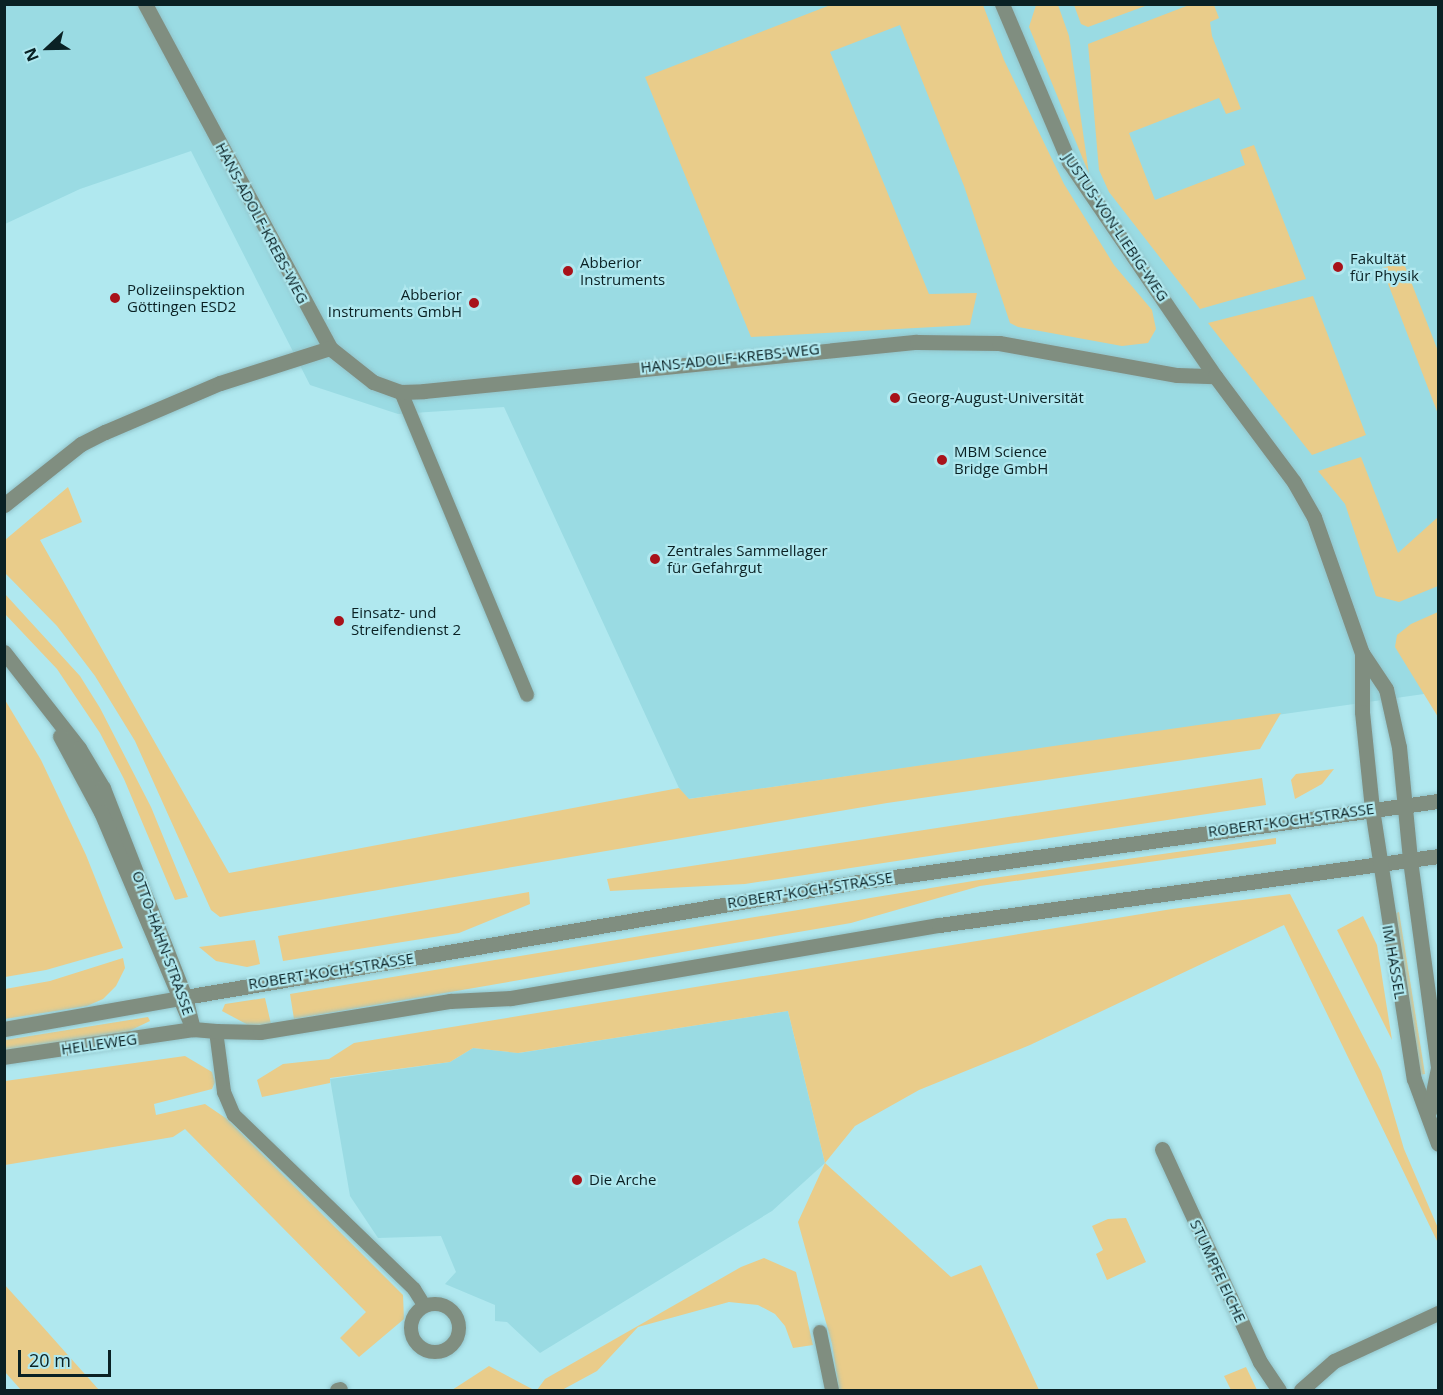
<!DOCTYPE html>
<meta charset="utf-8">
<style>
body{margin:0}
#map{position:relative;width:1443px;height:1395px;overflow:hidden;background:#b0e8ef;font-family:"Open Sans",sans-serif}
div>[style]{position:absolute}
.built>*{inset:0;background:#9adbe3}
.green>*{inset:0;background:#e9cc8a}
.roads{filter:drop-shadow(0 0 2px #92c4ca) drop-shadow(0 0 2px #92c4ca)}
.service>*{height:14px;margin:-7px;padding:0 7px;transform-origin:7px;border-radius:7px;background:#808e80}
.service>.ring{margin:-7px;padding:0;box-sizing:content-box;background:none;border:14px solid #808e80;border-radius:50%}
.minor>*{height:15px;margin:-7.5px;padding:0 7.5px;transform-origin:7.5px;border-radius:7.5px;background:#808e80}
.tertiary>*{height:15px;margin:-7.5px;padding:0 7.5px;transform-origin:7.5px;border-radius:7.5px;background:#808e80}
.dots>*{width:16px;height:16px;translate:-50% -50%;box-sizing:border-box;border:3px solid #b0e8ef;border-radius:50%}
span{translate:-50% -50%;white-space:nowrap;text-align:center;line-height:1.15;-webkit-text-stroke:4.5px #b0e8ef;paint-order:stroke}
.street-label{font-size:15px;color:#0a2124}
.poi-label{font-size:15px;color:#0a2124}
.left{translate:0 -50%;text-align:left}
.right{translate:-100% -50%;text-align:right}
.frame{position:absolute;inset:0;border:6px solid #0a2124;pointer-events:none}
.north{position:absolute;left:18px;top:18px;width:60px;height:60px;-webkit-text-stroke:4px #b0e8ef;paint-order:stroke;rotate:248deg;font-size:16px;font-weight:700;line-height:24px;text-align:center;color:#0a2124}
.north::after{content:'';display:block;margin:auto;width:21px;height:27px;background:#0a2124;clip-path:polygon(50% 0,100% 100%,50% 72%,0 100%)}
.scale{position:absolute;left:18px;top:1350px;width:93px;height:27px;box-sizing:border-box;border:3px solid #0a2124;border-top:0;padding-left:8px;font-size:18px;line-height:21px;white-space:nowrap;color:#0a2124;-webkit-text-stroke:4px #b0e8ef;paint-order:stroke}
</style>
<div id="map">
<div class="built">
<div style="clip-path:polygon(4px 5px,1438px 5px,1438px 692px,688px 799px,679px 788px,504px 407px,398px 414px,310px 385px,191px 151px,80px 189px,5px 224px)"></div>
<div style="clip-path:polygon(788px 1011px,825px 1163px,772px 1211px,540px 1353px,507px 1322px,495px 1321px,495px 1305px,445px 1284px,456px 1272px,441px 1236px,378px 1238px,350px 1196px,330px 1079px,450px 1062px,473px 1048px,519px 1053px)"></div>
</div>
<div class="green">
<div style="clip-path:polygon(833px 4px,983px 5px,1004px 60px,1064px 184px,1114px 265px,1152px 310px,1156px 329px,1148px 343px,1122px 346px,1018px 327px,1010px 323px,964px 186px,900px 25px,830px 52px,929px 294px,977px 293px,970px 325px,751px 337px,645px 77px)"></div>
<div style="clip-path:polygon(1036px 5px,1058px 5px,1069px 36px,1089px 174px,1029px 27px)"></div>
<div style="clip-path:polygon(1074px 5px,1148px 5px,1088px 27px,1081px 24px)"></div>
<div style="clip-path:polygon(1189px 5px,1214px 5px,1219px 18px,1210px 22px,1212px 36px,1241px 109px,1226px 114px,1219px 98px,1129px 133px,1155px 200px,1245px 165px,1240px 150px,1254px 145px,1306px 279px,1200px 309px,1109px 192px,1099px 170px,1088px 44px)"></div>
<div style="clip-path:polygon(1403px 261px,1438px 351px,1438px 414px,1382px 268px)"></div>
<div style="clip-path:polygon(1313px 296px,1366px 435px,1312px 455px,1208px 323px)"></div>
<div style="clip-path:polygon(1361px 457px,1398px 553px,1438px 517px,1438px 586px,1399px 602px,1376px 596px,1345px 504px,1318px 471px)"></div>
<div style="clip-path:polygon(68px 487px,82px 522px,40px 540px,229px 873px,679px 788px,689px 799px,1281px 713px,1260px 749px,887px 803px,220px 917px,211px 910px,135px 741px,95px 676px,57px 626px,5px 573px,5px 540px)"></div>
<div style="clip-path:polygon(5px 594px,80px 676px,100px 708px,151px 807px,188px 897px,175px 900px,124px 779px,100px 733px,57px 669px,5px 614px)"></div>
<div style="clip-path:polygon(1438px 612px,1438px 717px,1395px 647px,1397px 635px,1411px 624px)"></div>
<div style="clip-path:polygon(5px 700px,41px 760px,86px 855px,123px 948px,46px 970px,5px 977px)"></div>
<div style="clip-path:polygon(1334px 769px,1322px 784px,1295px 799px,1291px 780px,1296px 774px)"></div>
<div style="clip-path:polygon(1262px 778px,1266px 805px,745px 884px,610px 891px,607px 879px)"></div>
<div style="clip-path:polygon(1276px 838px,1276px 844px,980px 886px,851px 923px,294px 1019px,290px 994px,979px 880px)"></div>
<div style="clip-path:polygon(529px 892px,530px 904px,459px 933px,283px 961px,278px 936px)"></div>
<div style="clip-path:polygon(1290px 894px,1381px 1071px,1404px 1149px,1438px 1228px,1438px 1243px,1284px 925px,1030px 1045px,919px 1090px,855px 1126px,825px 1163px,951px 1277px,981px 1265px,1039px 1390px,839px 1390px,832px 1344px,798px 1222px,825px 1163px,788px 1011px,518px 1053px,473px 1048px,450px 1062px,330px 1078px,330px 1083px,262px 1097px,257px 1080px,283px 1064px,329px 1059px,354px 1043px,1172px 909px)"></div>
<div style="clip-path:polygon(1399px 912px,1425px 1074px,1419px 1075px,1393px 914px)"></div>
<div style="clip-path:polygon(1363px 916px,1377px 945px,1392px 1040px,1337px 930px)"></div>
<div style="clip-path:polygon(255px 940px,260px 964px,247px 967px,216px 961px,199px 947px)"></div>
<div style="clip-path:polygon(123px 958px,125px 968px,116px 986px,103px 999px,87px 1006px,5px 1019px,5px 989px,50px 981px)"></div>
<div style="clip-path:polygon(265px 998px,271px 1024px,250px 1026px,222px 1011px,225px 1004px)"></div>
<div style="clip-path:polygon(148px 1017px,150px 1021px,125px 1033px,5px 1050px,5px 1040px)"></div>
<div style="clip-path:polygon(185px 1056px,212px 1072px,215px 1082px,212px 1089px,154px 1104px,156px 1115px,205px 1104px,227px 1119px,403px 1295px,404px 1319px,359px 1357px,340px 1338px,366px 1312px,185px 1129px,173px 1137px,5px 1165px,5px 1081px)"></div>
<div style="clip-path:polygon(1126px 1218px,1146px 1262px,1107px 1280px,1096px 1254px,1103px 1250px,1092px 1226px,1108px 1219px)"></div>
<div style="clip-path:polygon(764px 1258px,796px 1272px,813px 1345px,793px 1348px,785px 1326px,775px 1314px,758px 1305px,729px 1302px,638px 1327px,597px 1371px,562px 1390px,537px 1390px,545px 1379px,741px 1267px)"></div>
<div style="clip-path:polygon(4px 1284px,42px 1326px,99px 1390px,21px 1390px,5px 1372px)"></div>
<div style="clip-path:polygon(489px 1366px,534px 1390px,452px 1390px)"></div>
<div style="clip-path:polygon(1246px 1367px,1257px 1390px,1231px 1390px,1224px 1376px)"></div>
</div>
<div class="roads">
<div class="service">
<div style="left:401px;top:392px;width:328px;rotate:67.4deg"></div>
<div style="left:216px;top:1031px;width:62px;rotate:82.5deg"></div>
<div style="left:224px;top:1092px;width:25px;rotate:67deg"></div>
<div style="left:234px;top:1115px;width:250px;rotate:44deg"></div>
<div style="left:414px;top:1289px;width:19px;rotate:58deg"></div>
<div class="ring" style="left:411px;top:1304px;width:34px;height:34px"></div>
<div style="left:820px;top:1332px;width:59px;rotate:78.3deg"></div>
</div>
<div class="minor">
<div style="left:145px;top:4px;width:391px;rotate:61.7deg"></div>
<div style="left:330px;top:348px;width:55px;rotate:38.3deg"></div>
<div style="left:373px;top:382px;width:30px;rotate:20deg"></div>
<div style="left:401px;top:392px;width:23px;rotate:-2deg"></div>
<div style="left:424px;top:391px;width:495px;rotate:-5.7deg"></div>
<div style="left:917px;top:342px;width:82px;rotate:0.7deg"></div>
<div style="left:999px;top:343px;width:181px;rotate:10.2deg"></div>
<div style="left:1177px;top:375px;width:38px;rotate:2deg"></div>
<div style="left:1002px;top:4px;width:172px;rotate:67deg"></div>
<div style="left:1069px;top:162px;width:259px;rotate:55.7deg"></div>
<div style="left:1215px;top:376px;width:132px;rotate:53.3deg"></div>
<div style="left:1294px;top:482px;width:40px;rotate:60.3deg"></div>
<div style="left:1314px;top:517px;width:144px;rotate:70.6deg"></div>
<div style="left:1362px;top:653px;width:43px;rotate:56.3deg"></div>
<div style="left:1386px;top:689px;width:59px;rotate:77.4deg"></div>
<div style="left:1399px;top:747px;width:114px;rotate:84.4deg"></div>
<div style="left:4px;top:505px;width:98px;rotate:-38.4deg"></div>
<div style="left:81px;top:444px;width:27px;rotate:-27deg"></div>
<div style="left:105px;top:432px;width:125px;rotate:-23.1deg"></div>
<div style="left:220px;top:383px;width:115px;rotate:-17.7deg"></div>
<div style="left:1362px;top:653px;width:59px;rotate:90deg"></div>
<div style="left:1362px;top:712px;width:98px;rotate:84.1deg"></div>
<div style="left:4px;top:1029px;width:184px;rotate:-10deg"></div>
<div style="left:185px;top:997px;width:33px;rotate:76deg"></div>
<div style="left:193px;top:1029px;width:191px;rotate:171.6deg"></div>
<div style="left:1162px;top:1149px;width:234px;rotate:65.3deg"></div>
<div style="left:1260px;top:1362px;width:34px;rotate:56deg"></div>
<div style="left:337px;top:1390px;width:3px;rotate:-18deg"></div>
<div style="left:1301px;top:1390px;width:44px;rotate:-41.3deg"></div>
<div style="left:1334px;top:1361px;width:115px;rotate:-24.8deg"></div>
</div>
<div class="tertiary">
<div style="left:4px;top:652px;width:122px;rotate:52deg"></div>
<div style="left:79px;top:748px;width:47px;rotate:59deg"></div>
<div style="left:103px;top:788px;width:225px;rotate:68.6deg"></div>
<div style="left:185px;top:997px;width:683px;rotate:-9.7deg"></div>
<div style="left:858px;top:882px;width:586px;rotate:-7.95deg"></div>
<div style="left:60px;top:736px;width:86px;rotate:61.7deg"></div>
<div style="left:101px;top:812px;width:236px;rotate:67deg"></div>
<div style="left:193px;top:1029px;width:23px;rotate:5deg"></div>
<div style="left:216px;top:1031px;width:44px;rotate:1.3deg"></div>
<div style="left:260px;top:1032px;width:193px;rotate:-9.3deg"></div>
<div style="left:450px;top:1001px;width:61px;rotate:-2.8deg"></div>
<div style="left:511px;top:998px;width:434px;rotate:-9.7deg"></div>
<div style="left:939px;top:925px;width:504px;rotate:-7.87deg"></div>
<div style="left:1372px;top:809px;width:273px;rotate:81.2deg"></div>
<div style="left:1414px;top:1079px;width:69px;rotate:69.7deg"></div>
<div style="left:1410px;top:860px;width:210px;rotate:82.3deg"></div>
<div style="left:1438px;top:1068px;width:45px;rotate:101.6deg"></div>
</div>
</div>
<div class="dots">
<div style="left:1338px;top:267px;background:#a8121a"></div>
<div style="left:568px;top:271px;background:#a8121a"></div>
<div style="left:115px;top:298px;background:#a8121a"></div>
<div style="left:474px;top:303px;background:#a8121a"></div>
<div style="left:895px;top:398px;background:#a8121a"></div>
<div style="left:942px;top:460px;background:#a8121a"></div>
<div style="left:655px;top:559px;background:#a8121a"></div>
<div style="left:339px;top:621px;background:#a8121a"></div>
<div style="left:577px;top:1180px;background:#a8121a"></div>
</div>
<div class="street-label">
<span style="left:262px;top:223px;rotate:62deg">HANS-ADOLF-KREBS-WEG</span>
<span style="left:1116px;top:227px;rotate:56deg">JUSTUS-VON-LIEBIG-WEG</span>
<span style="left:730px;top:358px;rotate:-6deg">HANS-ADOLF-KREBS-WEG</span>
<span style="left:1291px;top:820px;rotate:-8deg">ROBERT-KOCH-STRASSE</span>
<span style="left:810px;top:890px;rotate:-9deg">ROBERT-KOCH-STRASSE</span>
<span style="left:163px;top:943px;rotate:70deg">OTTO-HAHN-STRASSE</span>
<span style="left:1394px;top:962px;rotate:80deg">IM HASSEL</span>
<span style="left:331px;top:971px;rotate:-9deg">ROBERT-KOCH-STRASSE</span>
<span style="left:99px;top:1044px;rotate:-8deg">HELLEWEG</span>
<span style="left:1218px;top:1271px;rotate:65deg">STUMPFE EICHE</span>
</div>
<div class="poi-label">
<span class="left" style="left:1350px;top:267px">Fakultät<br>für Physik</span>
<span class="left" style="left:580px;top:271px">Abberior<br>Instruments</span>
<span class="left" style="left:127px;top:298px">Polizeiinspektion<br>Göttingen ESD2</span>
<span class="right" style="left:462px;top:303px">Abberior<br>Instruments GmbH</span>
<span class="left" style="left:907px;top:398px">Georg-August-Universität</span>
<span class="left" style="left:954px;top:460px">MBM Science<br>Bridge GmbH</span>
<span class="left" style="left:667px;top:559px">Zentrales Sammellager<br>für Gefahrgut</span>
<span class="left" style="left:351px;top:621px">Einsatz- und<br>Streifendienst 2</span>
<span class="left" style="left:589px;top:1180px">Die Arche</span>
</div>
<div class="frame"></div>
<div class="north">N</div>
<div class="scale">20 m</div>
</div>
